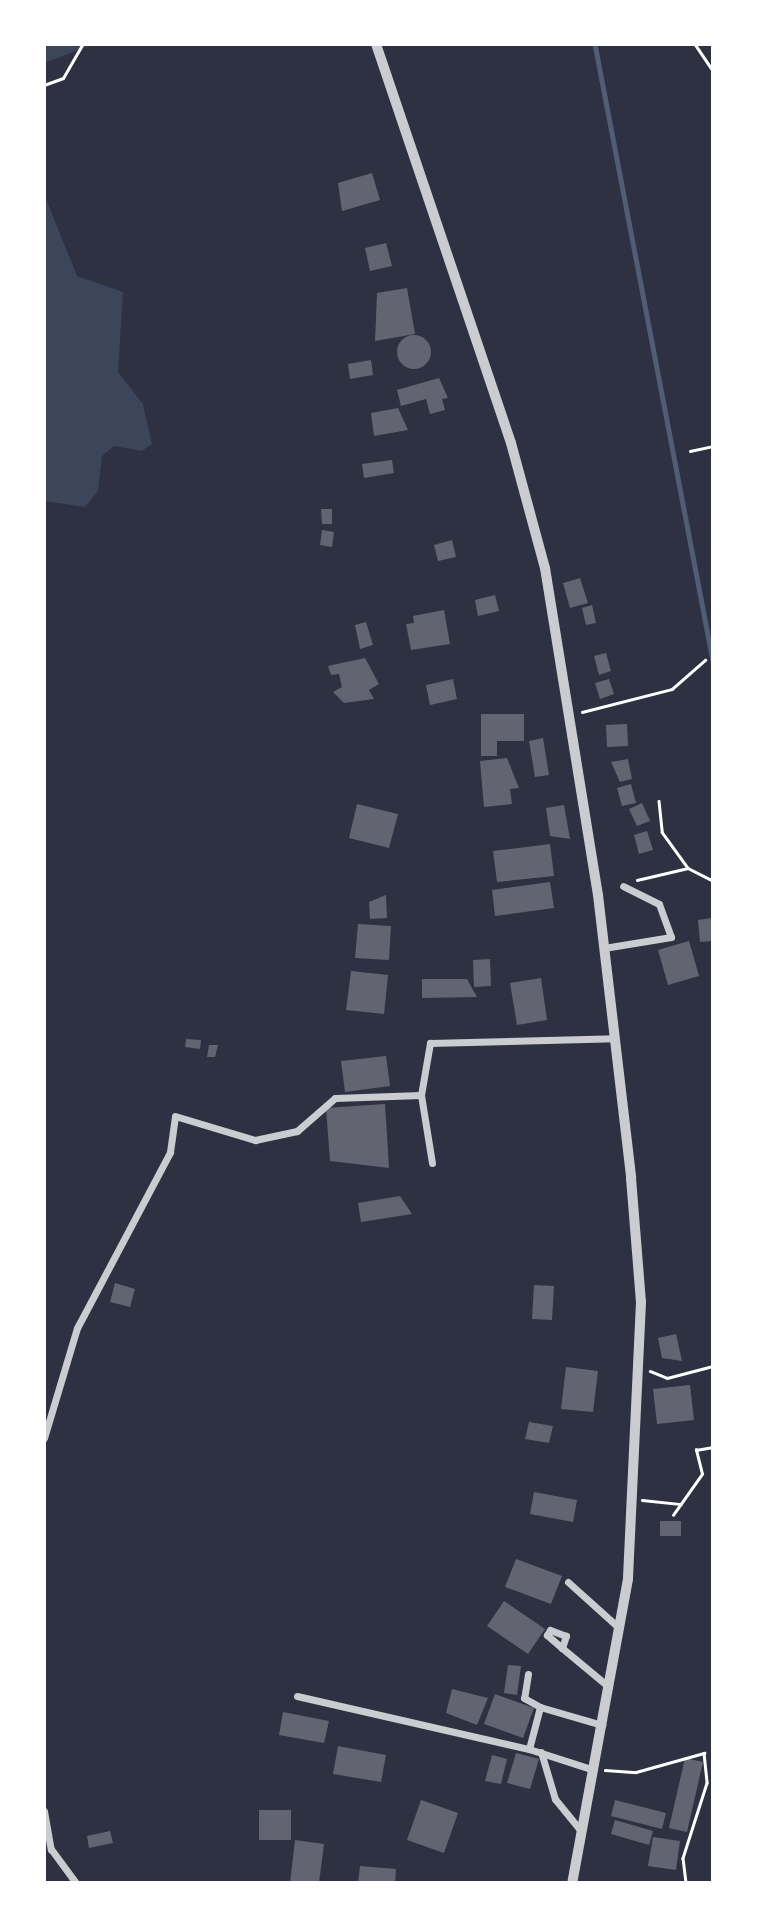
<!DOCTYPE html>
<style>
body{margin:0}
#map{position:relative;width:757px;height:1927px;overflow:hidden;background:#2d3142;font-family:Rubik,sans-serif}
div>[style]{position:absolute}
.green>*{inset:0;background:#3c4559}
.stream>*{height:4.5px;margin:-2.25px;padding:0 2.25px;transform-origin:2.25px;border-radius:2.25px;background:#4f5d75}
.building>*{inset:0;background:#626471}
.round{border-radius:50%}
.path>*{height:2.5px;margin:-1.25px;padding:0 1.25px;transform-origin:1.25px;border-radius:1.25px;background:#fff}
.minor>*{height:7px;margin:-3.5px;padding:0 3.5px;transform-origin:3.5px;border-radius:3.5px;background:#caccd0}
.tertiary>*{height:10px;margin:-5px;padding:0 5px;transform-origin:5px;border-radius:5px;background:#caccd0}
span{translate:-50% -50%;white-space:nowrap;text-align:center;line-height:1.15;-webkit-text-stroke:5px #fff;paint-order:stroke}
.frame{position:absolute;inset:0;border:46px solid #fff;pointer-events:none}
</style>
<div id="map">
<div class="green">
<div style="clip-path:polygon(44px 44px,94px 44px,44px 63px)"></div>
<div style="clip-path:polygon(44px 194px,77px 276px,123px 292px,118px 372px,143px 404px,152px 444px,142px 451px,114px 446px,102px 456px,98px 491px,85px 507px,44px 501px)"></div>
</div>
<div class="stream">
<div style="left:595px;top:44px;width:628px;rotate:79.17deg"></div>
</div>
<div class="building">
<div style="clip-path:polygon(372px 173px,380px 200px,342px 211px,338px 183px)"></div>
<div style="clip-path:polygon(386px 243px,392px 266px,370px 271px,365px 248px)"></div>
<div style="clip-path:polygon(407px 288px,415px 334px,375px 341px,377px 293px)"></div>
<div class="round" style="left:397px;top:335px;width:34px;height:34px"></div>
<div style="clip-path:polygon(371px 360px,373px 375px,350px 379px,348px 364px)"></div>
<div style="clip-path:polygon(439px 378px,448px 398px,442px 399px,445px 410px,430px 414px,426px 399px,401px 406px,397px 390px)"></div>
<div style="clip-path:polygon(398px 408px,408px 430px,374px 436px,371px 413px)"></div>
<div style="clip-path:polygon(392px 460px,394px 473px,364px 478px,362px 464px)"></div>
<div style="clip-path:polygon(321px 509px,332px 509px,332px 524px,322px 524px)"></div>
<div style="clip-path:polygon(322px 530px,334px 532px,332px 547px,320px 545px)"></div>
<div style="clip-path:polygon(452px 540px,456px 557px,438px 561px,434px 545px)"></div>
<div style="clip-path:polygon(580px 578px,588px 603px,570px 608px,563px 583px)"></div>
<div style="clip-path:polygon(495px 595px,499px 611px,478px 616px,475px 600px)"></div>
<div style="clip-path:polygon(592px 605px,596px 623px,586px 625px,582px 608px)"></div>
<div style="clip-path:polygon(444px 610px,450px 644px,411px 650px,406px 624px,414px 623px,413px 616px)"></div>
<div style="clip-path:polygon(366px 622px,373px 645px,360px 649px,355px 625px)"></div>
<div style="clip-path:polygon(606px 653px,611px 671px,599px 675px,594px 656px)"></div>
<div style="clip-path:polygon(365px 658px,379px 684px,369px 690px,374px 699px,344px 703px,333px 692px,342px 687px,339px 674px,331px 675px,328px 666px)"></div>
<div style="clip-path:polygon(453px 679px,457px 699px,430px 705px,426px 685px)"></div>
<div style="clip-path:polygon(609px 679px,614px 694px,600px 699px,595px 683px)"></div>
<div style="clip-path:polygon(481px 714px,524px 714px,524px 741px,497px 741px,497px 756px,481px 756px)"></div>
<div style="clip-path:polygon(627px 724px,628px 746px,607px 747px,606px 725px)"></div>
<div style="clip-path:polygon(543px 738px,549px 775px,535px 777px,529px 741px)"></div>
<div style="clip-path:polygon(507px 758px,519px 788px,510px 789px,512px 804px,484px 807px,480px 761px)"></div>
<div style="clip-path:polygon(628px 759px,632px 779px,620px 782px,611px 762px)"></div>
<div style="clip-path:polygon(631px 784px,636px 803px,622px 806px,617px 788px)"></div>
<div style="clip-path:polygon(642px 803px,650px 821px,637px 826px,629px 809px)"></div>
<div style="clip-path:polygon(357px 804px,398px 814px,389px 848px,349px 838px)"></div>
<div style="clip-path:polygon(564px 805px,570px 839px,550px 836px,546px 808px)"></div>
<div style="clip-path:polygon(647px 831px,653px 850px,639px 854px,634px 835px)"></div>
<div style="clip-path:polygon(550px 844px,554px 876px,497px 882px,493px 851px)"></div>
<div style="clip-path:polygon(550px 882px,554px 908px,495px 916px,492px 890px)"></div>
<div style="clip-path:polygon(386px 895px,387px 918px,370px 919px,369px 902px)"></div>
<div style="clip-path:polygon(711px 918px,713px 941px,700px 942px,698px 920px)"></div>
<div style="clip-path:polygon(358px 924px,391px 926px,389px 960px,355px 958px)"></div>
<div style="clip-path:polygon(689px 941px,699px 976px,668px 985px,658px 950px)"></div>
<div style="clip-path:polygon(490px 959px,491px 986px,474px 987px,473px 960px)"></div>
<div style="clip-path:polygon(351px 971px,388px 975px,384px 1014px,346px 1010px)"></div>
<div style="clip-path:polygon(541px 978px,547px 1020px,517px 1025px,510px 983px)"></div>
<div style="clip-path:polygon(422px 979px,467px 979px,477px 997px,422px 998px)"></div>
<div style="clip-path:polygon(186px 1039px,201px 1040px,200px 1049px,185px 1047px)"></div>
<div style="clip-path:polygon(209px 1045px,218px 1045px,215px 1057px,207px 1057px)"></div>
<div style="clip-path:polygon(386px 1056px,390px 1086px,345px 1092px,341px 1061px)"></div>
<div style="clip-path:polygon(385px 1104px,389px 1168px,330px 1161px,326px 1108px)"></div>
<div style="clip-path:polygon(400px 1196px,412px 1214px,361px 1222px,358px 1203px)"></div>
<div style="clip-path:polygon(115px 1283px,135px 1289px,130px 1307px,110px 1302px)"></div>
<div style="clip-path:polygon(534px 1285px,554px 1286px,552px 1320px,532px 1319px)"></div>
<div style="clip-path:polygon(676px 1334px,682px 1361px,662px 1358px,658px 1338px)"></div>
<div style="clip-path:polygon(566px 1367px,598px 1371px,593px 1412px,561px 1409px)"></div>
<div style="clip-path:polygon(690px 1385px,694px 1420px,657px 1424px,653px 1389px)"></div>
<div style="clip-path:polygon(529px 1422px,553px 1426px,549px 1443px,525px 1439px)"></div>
<div style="clip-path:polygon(534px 1492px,577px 1500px,573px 1522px,530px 1514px)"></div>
<div style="clip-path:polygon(660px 1521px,681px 1521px,681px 1536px,660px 1536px)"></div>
<div style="clip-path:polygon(516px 1559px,562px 1576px,551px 1604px,505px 1587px)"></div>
<div style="clip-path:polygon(504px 1601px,545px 1629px,528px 1654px,487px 1626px)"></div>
<div style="clip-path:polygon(508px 1665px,521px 1666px,517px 1695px,504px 1693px)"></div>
<div style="clip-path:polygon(452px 1689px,488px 1698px,477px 1725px,446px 1713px)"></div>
<div style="clip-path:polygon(495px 1694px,534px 1708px,523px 1738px,484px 1724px)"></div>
<div style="clip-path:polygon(283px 1712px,329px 1721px,324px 1743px,279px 1735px)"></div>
<div style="clip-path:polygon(338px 1746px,386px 1755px,381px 1782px,333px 1774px)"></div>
<div style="clip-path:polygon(516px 1753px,539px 1759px,530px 1789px,507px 1783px)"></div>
<div style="clip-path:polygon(492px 1755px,507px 1759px,501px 1784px,485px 1781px)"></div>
<div style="clip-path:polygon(685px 1758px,703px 1762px,687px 1832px,669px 1828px)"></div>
<div style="clip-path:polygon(421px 1800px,458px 1813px,444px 1853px,407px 1840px)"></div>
<div style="clip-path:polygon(615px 1800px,666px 1813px,662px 1829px,611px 1816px)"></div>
<div style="clip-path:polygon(259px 1810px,291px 1810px,291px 1840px,259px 1840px)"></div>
<div style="clip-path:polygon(615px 1820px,653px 1831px,649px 1845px,611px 1834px)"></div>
<div style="clip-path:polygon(110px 1831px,113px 1843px,89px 1848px,87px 1836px)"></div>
<div style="clip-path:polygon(653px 1837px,680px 1841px,676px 1870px,648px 1866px)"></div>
<div style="clip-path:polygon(295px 1840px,324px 1844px,319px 1883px,290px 1883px)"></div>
<div style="clip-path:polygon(360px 1866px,396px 1869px,395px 1883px,358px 1883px)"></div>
</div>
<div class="path">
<div style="left:695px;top:44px;width:32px;rotate:56deg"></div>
<div style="left:44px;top:85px;width:20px;rotate:-20deg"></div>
<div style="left:63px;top:78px;width:39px;rotate:-60deg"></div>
<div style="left:690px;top:451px;width:24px;rotate:-12deg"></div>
<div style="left:582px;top:712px;width:93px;rotate:-14.3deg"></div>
<div style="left:672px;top:689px;width:44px;rotate:-41.3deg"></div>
<div style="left:659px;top:801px;width:31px;rotate:84deg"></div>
<div style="left:662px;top:832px;width:44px;rotate:54.2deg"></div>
<div style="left:637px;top:880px;width:52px;rotate:-13.2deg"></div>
<div style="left:688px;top:868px;width:28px;rotate:27deg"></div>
<div style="left:650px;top:1371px;width:18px;rotate:22deg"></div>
<div style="left:667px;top:1378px;width:48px;rotate:-14.6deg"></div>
<div style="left:642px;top:1500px;width:39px;rotate:6deg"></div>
<div style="left:673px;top:1515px;width:50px;rotate:-54.7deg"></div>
<div style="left:702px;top:1474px;width:25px;rotate:-104deg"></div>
<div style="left:696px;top:1450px;width:17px;rotate:-10deg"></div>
<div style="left:605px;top:1770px;width:31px;rotate:4deg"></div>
<div style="left:636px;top:1772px;width:71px;rotate:-15.6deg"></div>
<div style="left:704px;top:1753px;width:30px;rotate:84deg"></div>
<div style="left:707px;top:1783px;width:79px;rotate:107.7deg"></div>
<div style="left:683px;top:1858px;width:25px;rotate:83deg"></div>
</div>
<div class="minor">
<div style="left:604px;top:948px;width:68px;rotate:-9.3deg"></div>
<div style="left:671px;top:937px;width:35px;rotate:-110deg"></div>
<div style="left:659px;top:904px;width:40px;rotate:-153.4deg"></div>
<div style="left:432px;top:1163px;width:69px;rotate:-99.2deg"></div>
<div style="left:421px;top:1095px;width:53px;rotate:-80.2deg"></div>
<div style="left:430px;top:1043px;width:185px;rotate:-1.5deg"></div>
<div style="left:44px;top:1438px;width:115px;rotate:-73.3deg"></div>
<div style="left:77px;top:1328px;width:199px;rotate:-62.1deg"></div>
<div style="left:170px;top:1152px;width:36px;rotate:-82deg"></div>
<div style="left:175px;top:1116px;width:84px;rotate:16.7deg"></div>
<div style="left:255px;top:1140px;width:43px;rotate:-12.1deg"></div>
<div style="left:297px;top:1131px;width:50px;rotate:-41deg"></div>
<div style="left:335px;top:1098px;width:86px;rotate:-2deg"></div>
<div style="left:568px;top:1582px;width:69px;rotate:42deg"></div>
<div style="left:562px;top:1648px;width:13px;rotate:-72deg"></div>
<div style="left:566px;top:1636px;width:17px;rotate:-159deg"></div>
<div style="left:550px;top:1630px;width:6px;rotate:121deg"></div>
<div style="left:547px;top:1635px;width:20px;rotate:41deg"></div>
<div style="left:562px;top:1648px;width:61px;rotate:39.7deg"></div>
<div style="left:528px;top:1674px;width:24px;rotate:99deg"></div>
<div style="left:524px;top:1698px;width:18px;rotate:29deg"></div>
<div style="left:540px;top:1707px;width:43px;rotate:104.7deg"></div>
<div style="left:297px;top:1696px;width:238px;rotate:12.9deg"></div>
<div style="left:529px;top:1749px;width:68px;rotate:17.9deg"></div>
<div style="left:540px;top:1707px;width:65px;rotate:16.2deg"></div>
<div style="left:541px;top:1752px;width:49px;rotate:73.4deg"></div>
<div style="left:555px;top:1799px;width:41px;rotate:50.9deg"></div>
<div style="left:44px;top:1811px;width:39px;rotate:80deg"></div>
<div style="left:51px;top:1849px;width:42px;rotate:53.7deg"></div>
</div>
<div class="tertiary">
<div style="left:376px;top:44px;width:421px;rotate:71.3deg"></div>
<div style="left:511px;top:443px;width:130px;rotate:74.8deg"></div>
<div style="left:545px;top:568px;width:331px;rotate:80.8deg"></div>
<div style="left:598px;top:895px;width:285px;rotate:83.3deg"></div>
<div style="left:631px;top:1178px;width:124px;rotate:85.4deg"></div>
<div style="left:641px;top:1302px;width:277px;rotate:92.7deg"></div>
<div style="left:628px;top:1579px;width:309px;rotate:100.4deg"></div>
</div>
<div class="frame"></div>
</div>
